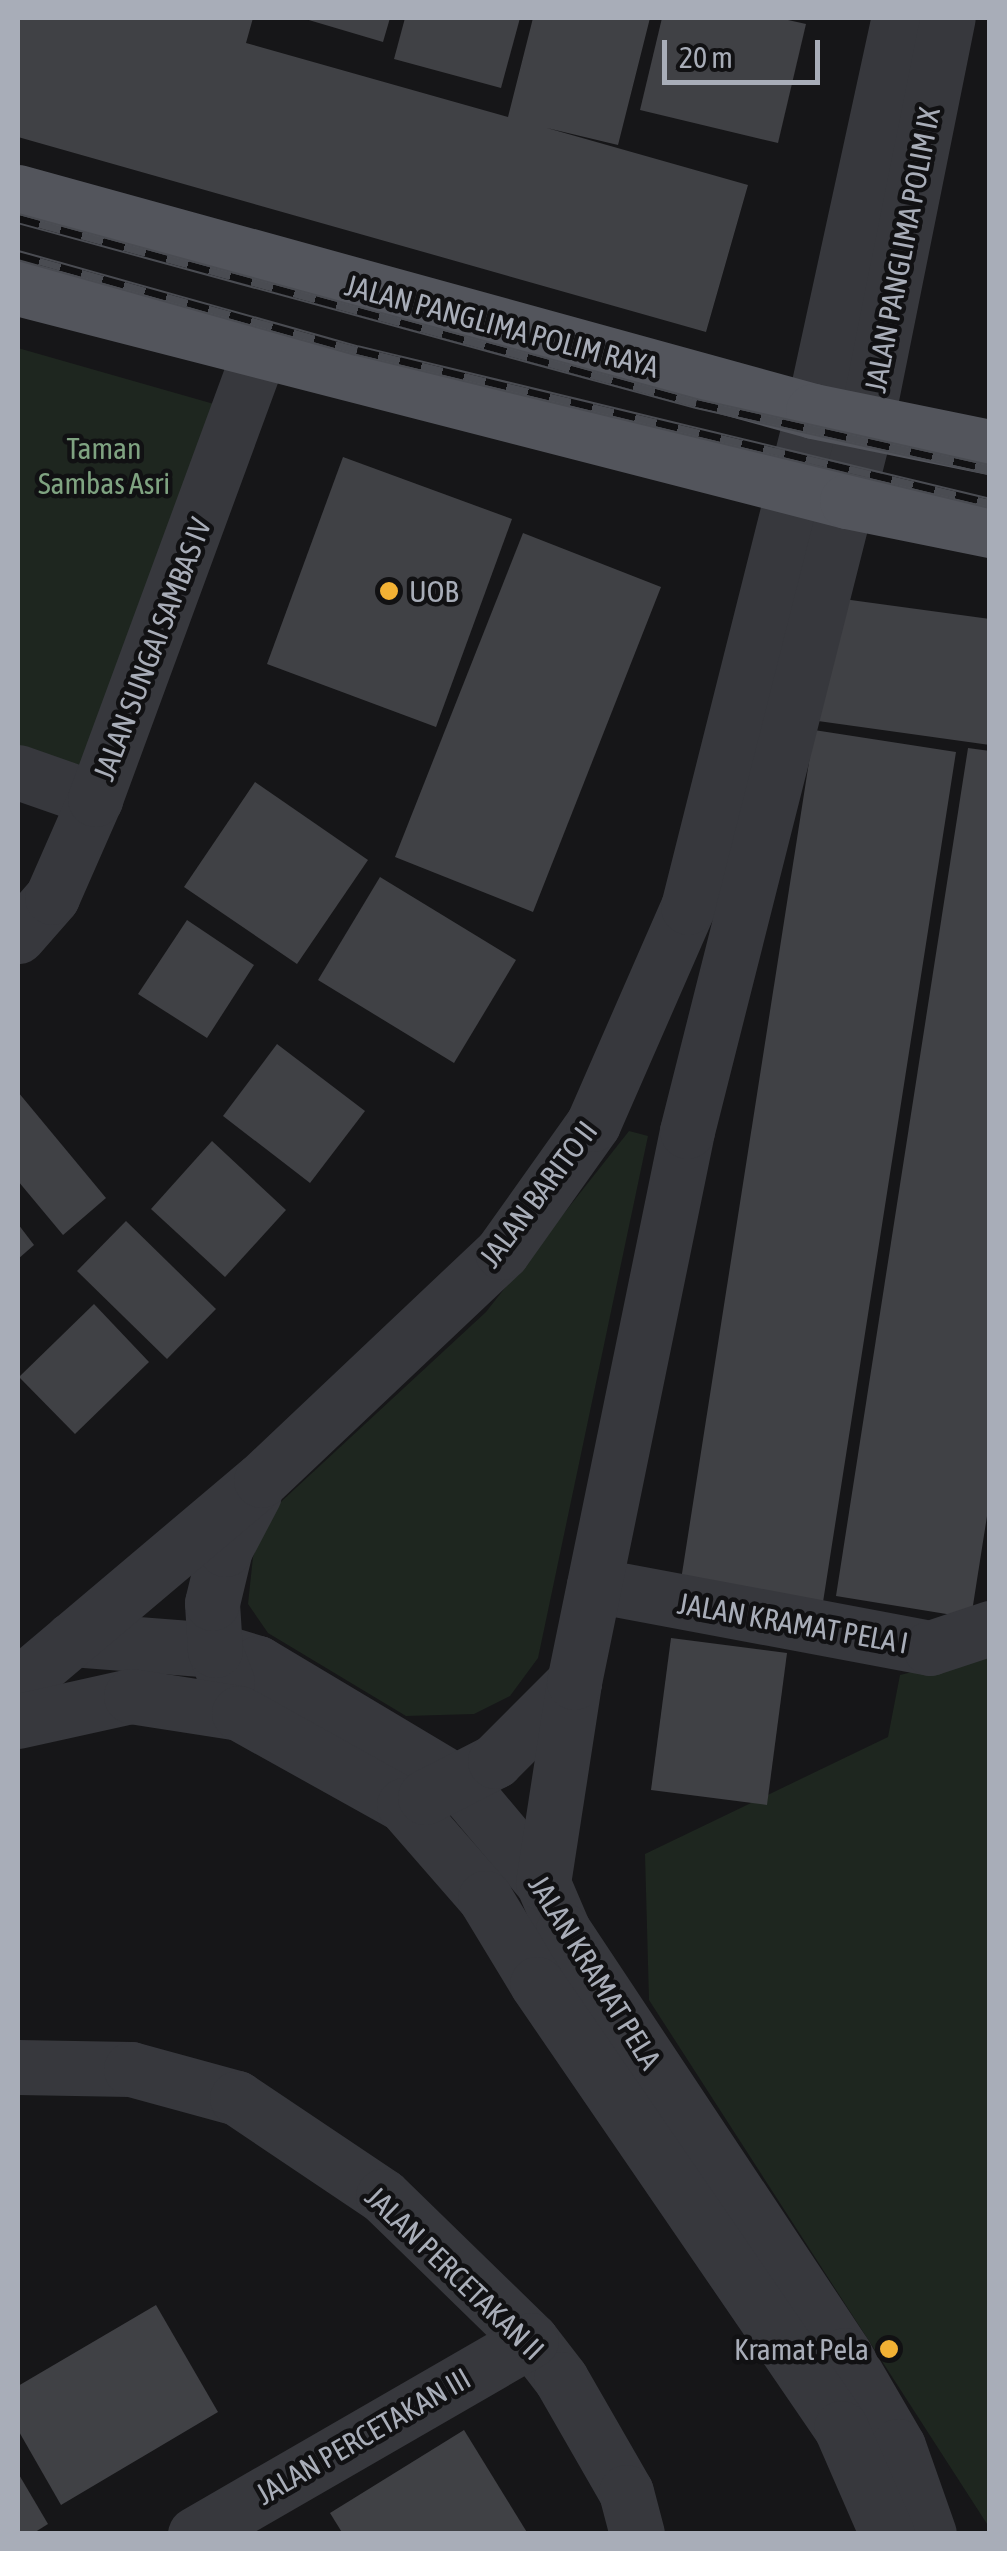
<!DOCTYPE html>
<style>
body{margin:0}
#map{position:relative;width:1007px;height:2551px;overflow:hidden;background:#161618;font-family:"Asap Condensed",sans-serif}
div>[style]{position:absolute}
.green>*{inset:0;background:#1e261f}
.building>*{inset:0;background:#404145}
.minor>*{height:55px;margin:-27.5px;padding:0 27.5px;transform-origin:27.5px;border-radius:27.5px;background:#37383d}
.major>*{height:55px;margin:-27.5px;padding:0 27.5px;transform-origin:27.5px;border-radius:27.5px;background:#53555c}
.rail>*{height:11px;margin-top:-5.5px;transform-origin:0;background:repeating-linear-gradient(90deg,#111113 0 22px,#4a4c52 0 44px);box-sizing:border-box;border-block:2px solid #4a4c52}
.dots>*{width:28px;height:28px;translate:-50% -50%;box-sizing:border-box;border:5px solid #111113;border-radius:50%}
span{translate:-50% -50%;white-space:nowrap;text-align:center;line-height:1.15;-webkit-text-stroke:9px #111113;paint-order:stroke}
.street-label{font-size:30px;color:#a8adb8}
.park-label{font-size:30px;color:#7fa381}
.poi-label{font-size:30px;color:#a8adb8}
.left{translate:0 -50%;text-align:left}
.right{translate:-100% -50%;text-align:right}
.frame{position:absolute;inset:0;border:20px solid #a8adb8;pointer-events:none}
.scale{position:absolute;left:662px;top:40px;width:158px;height:45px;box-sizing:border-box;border:5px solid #a8adb8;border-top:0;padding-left:12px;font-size:30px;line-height:35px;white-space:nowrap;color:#a8adb8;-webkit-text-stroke:8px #111113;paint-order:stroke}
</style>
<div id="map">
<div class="green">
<div style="clip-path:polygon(18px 348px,221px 406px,81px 772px,18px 758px)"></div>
<div style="clip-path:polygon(629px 1131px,648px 1136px,538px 1658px,510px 1696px,474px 1714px,406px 1716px,268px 1633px,248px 1604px,253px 1557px,270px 1512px,486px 1312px)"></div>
<div style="clip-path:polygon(989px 1653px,989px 2527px,649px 2000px,645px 1854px,888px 1737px,900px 1675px)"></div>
</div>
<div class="building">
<div style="clip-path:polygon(18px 18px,253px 18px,246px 43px,508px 117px,533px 18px,650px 18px,618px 145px,547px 128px,748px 185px,706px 332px,18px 137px)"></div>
<div style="clip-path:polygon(302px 18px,390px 18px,383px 42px)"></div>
<div style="clip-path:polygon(405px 18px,520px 18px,501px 88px,394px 59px)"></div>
<div style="clip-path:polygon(662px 18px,779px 18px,806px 24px,778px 143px,640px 110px)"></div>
<div style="clip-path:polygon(343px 457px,512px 519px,436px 727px,267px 664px)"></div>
<div style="clip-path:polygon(523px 533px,661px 587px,533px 912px,395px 857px)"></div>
<div style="clip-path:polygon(836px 598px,990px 619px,990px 745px,818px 721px)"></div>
<div style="clip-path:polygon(814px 730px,956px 752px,823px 1602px,681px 1580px)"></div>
<div style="clip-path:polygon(968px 748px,990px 751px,990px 1497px,971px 1618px,836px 1596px)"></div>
<div style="clip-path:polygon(255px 782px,368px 860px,297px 964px,184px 887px)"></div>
<div style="clip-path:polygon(380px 877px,516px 960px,454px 1063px,318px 980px)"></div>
<div style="clip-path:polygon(187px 920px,254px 965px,207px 1038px,138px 994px)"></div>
<div style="clip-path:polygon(277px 1044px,365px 1111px,310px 1183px,223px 1116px)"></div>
<div style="clip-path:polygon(18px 1092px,106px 1198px,63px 1235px,18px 1181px)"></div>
<div style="clip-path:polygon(212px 1141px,286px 1210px,225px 1277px,151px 1209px)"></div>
<div style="clip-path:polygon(126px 1221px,216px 1309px,167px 1359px,77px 1271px)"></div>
<div style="clip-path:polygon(18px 1224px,34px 1245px,18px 1259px)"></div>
<div style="clip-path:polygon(94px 1304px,149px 1362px,75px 1434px,19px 1377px)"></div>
<div style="clip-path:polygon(671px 1638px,787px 1653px,767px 1805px,651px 1790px)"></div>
<div style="clip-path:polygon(156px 2305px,218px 2412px,61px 2505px,18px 2430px,18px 2386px)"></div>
<div style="clip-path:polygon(464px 2430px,528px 2534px,343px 2534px,330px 2513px)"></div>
<div style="clip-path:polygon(18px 2473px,48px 2524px,32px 2534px,18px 2534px)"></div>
</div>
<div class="minor">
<div style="left:18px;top:772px;width:82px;rotate:19.3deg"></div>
<div style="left:18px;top:936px;width:52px;rotate:-48.9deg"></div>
<div style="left:52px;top:897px;width:107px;rotate:-66.3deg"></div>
<div style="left:95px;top:799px;width:481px;rotate:-69.8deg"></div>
<div style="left:594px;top:1585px;width:342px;rotate:10.6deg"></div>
<div style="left:930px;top:1648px;width:63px;rotate:-18.4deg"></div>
<div style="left:72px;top:1639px;width:143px;rotate:4.4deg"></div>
<div style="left:215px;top:1650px;width:45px;rotate:16.8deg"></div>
<div style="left:258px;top:1663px;width:235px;rotate:30.9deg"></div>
<div style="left:460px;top:1784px;width:129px;rotate:50deg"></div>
<div style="left:543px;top:1883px;width:51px;rotate:66.9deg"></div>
<div style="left:563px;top:1930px;width:510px;rotate:56.43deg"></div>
<div style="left:845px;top:2355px;width:105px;rotate:59.8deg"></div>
<div style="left:898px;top:2446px;width:93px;rotate:70.6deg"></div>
<div style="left:227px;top:1682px;width:34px;rotate:-111deg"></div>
<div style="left:215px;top:1650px;width:47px;rotate:-93.7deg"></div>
<div style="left:212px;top:1603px;width:56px;rotate:-76.5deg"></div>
<div style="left:225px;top:1549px;width:62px;rotate:-62.2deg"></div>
<div style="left:18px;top:1685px;width:318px;rotate:-40.2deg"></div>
<div style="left:261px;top:1480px;width:332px;rotate:-43.4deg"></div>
<div style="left:502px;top:1252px;width:157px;rotate:-54.6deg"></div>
<div style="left:593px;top:1124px;width:237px;rotate:-66.4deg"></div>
<div style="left:688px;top:907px;width:512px;rotate:-75.86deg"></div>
<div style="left:813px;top:411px;width:402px;rotate:-77.7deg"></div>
<div style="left:18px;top:1721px;width:116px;rotate:-12.5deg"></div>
<div style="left:131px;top:1696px;width:109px;rotate:8.9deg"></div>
<div style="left:239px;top:1713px;width:189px;rotate:29.1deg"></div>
<div style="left:404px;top:1805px;width:123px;rotate:48.9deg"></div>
<div style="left:485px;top:1898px;width:100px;rotate:58.8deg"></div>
<div style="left:537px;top:1984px;width:538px;rotate:55.6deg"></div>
<div style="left:841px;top:2428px;width:116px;rotate:66.5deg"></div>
<div style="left:425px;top:1797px;width:79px;rotate:-27.2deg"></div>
<div style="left:495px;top:1761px;width:112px;rotate:-45deg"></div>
<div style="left:543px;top:1883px;width:203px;rotate:-81.2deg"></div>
<div style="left:574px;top:1682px;width:562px;rotate:-78.41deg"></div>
<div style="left:687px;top:1131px;width:730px;rotate:-75.81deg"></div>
<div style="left:866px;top:423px;width:413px;rotate:-78.6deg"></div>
<div style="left:18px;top:2067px;width:113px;rotate:1deg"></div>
<div style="left:131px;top:2069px;width:110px;rotate:15.3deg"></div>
<div style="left:237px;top:2098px;width:176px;rotate:33.9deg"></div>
<div style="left:383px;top:2196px;width:206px;rotate:44.2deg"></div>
<div style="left:531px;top:2340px;width:49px;rotate:52.4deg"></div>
<div style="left:561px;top:2379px;width:130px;rotate:60.1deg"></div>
<div style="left:626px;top:2492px;width:43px;rotate:75.3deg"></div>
<div style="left:195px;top:2534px;width:388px;rotate:-30deg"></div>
</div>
<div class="major">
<div style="left:18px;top:192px;width:825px;rotate:15.4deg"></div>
<div style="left:813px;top:411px;width:181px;rotate:11.5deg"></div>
<div style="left:18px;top:288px;width:856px;rotate:14.41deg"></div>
<div style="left:847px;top:501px;width:146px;rotate:11.5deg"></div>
</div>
<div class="rail">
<div style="left:18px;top:218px;width:703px;rotate:15.26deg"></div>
<div style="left:696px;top:403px;width:301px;rotate:12.7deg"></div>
<div style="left:18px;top:255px;width:352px;rotate:15.7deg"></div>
<div style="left:357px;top:350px;width:651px;rotate:13.59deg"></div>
</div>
<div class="dots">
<div style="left:389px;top:591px;background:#f2b134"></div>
<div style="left:889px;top:2349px;background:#f2b134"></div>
</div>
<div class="street-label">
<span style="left:902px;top:250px;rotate:-79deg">JALAN PANGLIMA POLIM IX</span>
<span style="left:502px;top:326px;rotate:15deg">JALAN PANGLIMA POLIM RAYA</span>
<span style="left:152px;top:649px;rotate:-69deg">JALAN SUNGAI SAMBAS IV</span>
<span style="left:538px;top:1194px;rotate:-53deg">JALAN BARITO II</span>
<span style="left:793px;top:1623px;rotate:10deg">JALAN KRAMAT PELA I</span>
<span style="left:595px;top:1972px;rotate:58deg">JALAN KRAMAT PELA</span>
<span style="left:455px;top:2273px;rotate:44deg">JALAN PERCETAKAN II</span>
<span style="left:363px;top:2436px;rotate:-30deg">JALAN PERCETAKAN III</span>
</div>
<div class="park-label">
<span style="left:104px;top:465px">Taman<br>Sambas Asri</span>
</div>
<div class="poi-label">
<span class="left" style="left:409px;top:591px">UOB</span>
<span class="right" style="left:869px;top:2349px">Kramat Pela</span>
</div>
<div class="frame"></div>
<div class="scale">20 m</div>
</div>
